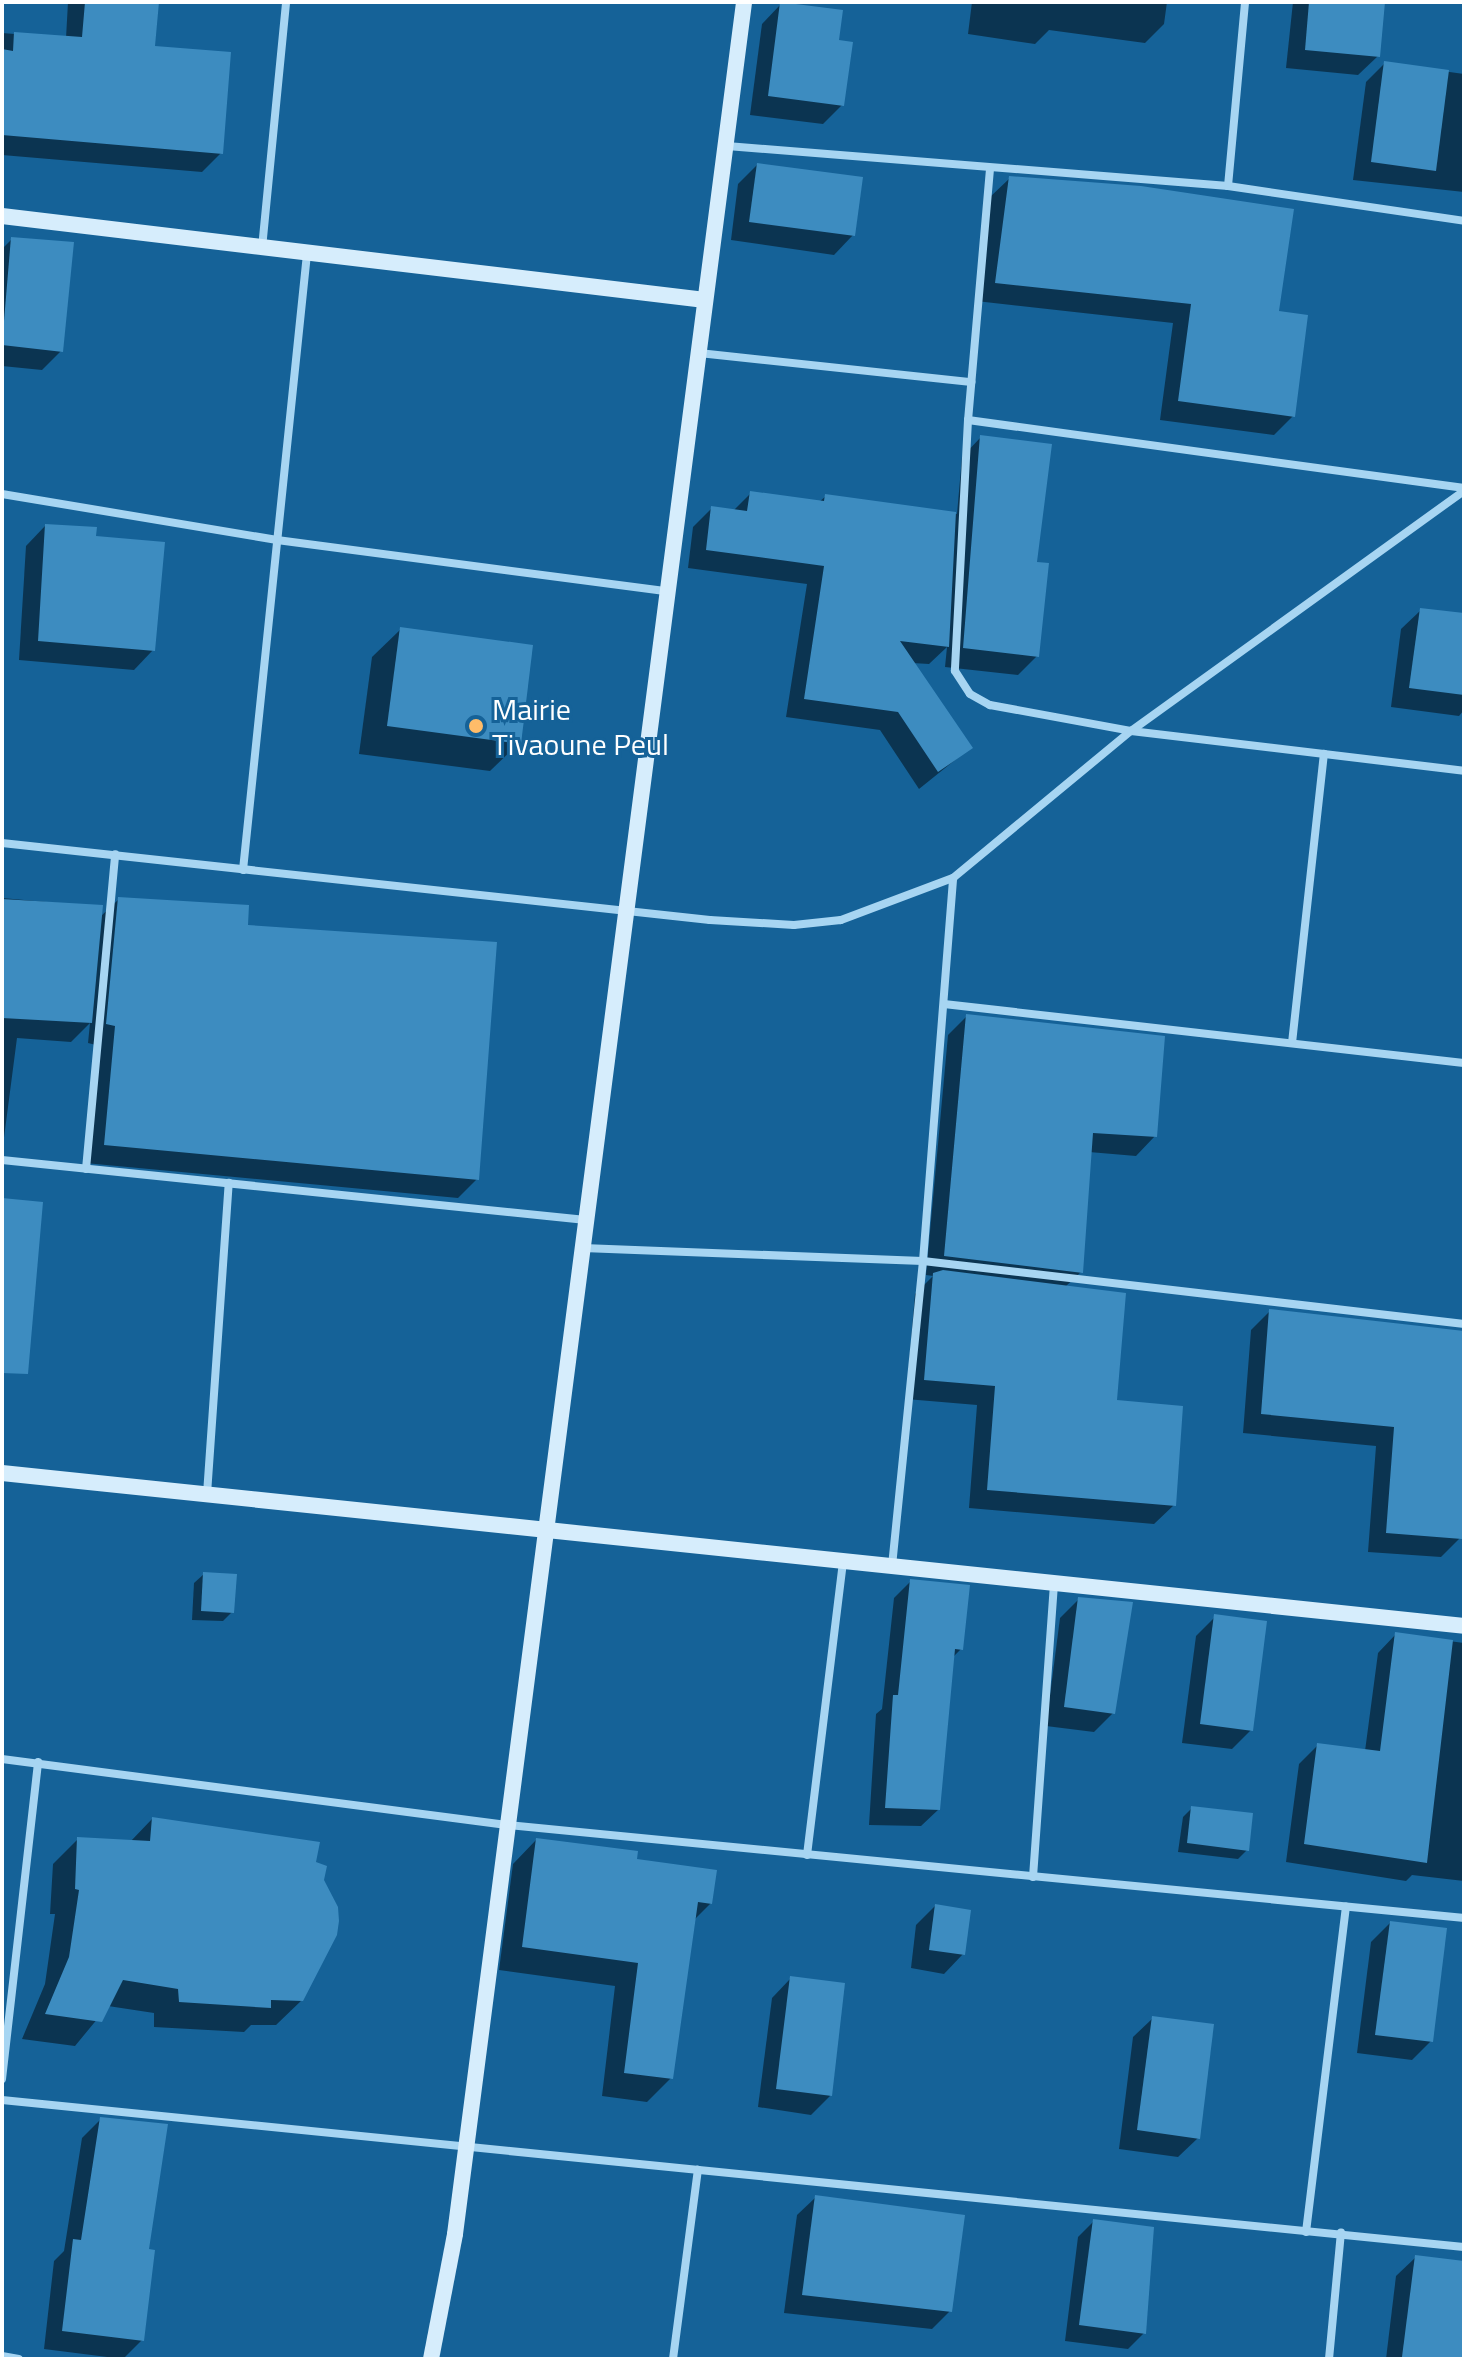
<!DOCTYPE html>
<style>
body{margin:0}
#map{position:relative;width:1466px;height:2361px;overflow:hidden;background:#156298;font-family:"Titillium Web",sans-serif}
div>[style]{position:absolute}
.shadow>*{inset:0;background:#0007}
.building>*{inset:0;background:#3d8cc0}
.street>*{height:8px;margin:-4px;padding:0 4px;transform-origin:4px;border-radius:4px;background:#a7d5f2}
.secondary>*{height:16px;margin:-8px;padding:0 8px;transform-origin:8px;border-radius:8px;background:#d6edfc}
.dots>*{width:22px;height:22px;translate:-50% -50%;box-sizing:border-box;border:4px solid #156298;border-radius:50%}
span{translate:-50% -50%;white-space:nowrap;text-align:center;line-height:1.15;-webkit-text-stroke:6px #156298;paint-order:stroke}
.poi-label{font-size:30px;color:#fff}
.left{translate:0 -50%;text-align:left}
.frame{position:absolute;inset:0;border:4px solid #fff;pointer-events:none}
</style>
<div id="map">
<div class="shadow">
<div style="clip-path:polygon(68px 2px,157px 2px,153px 48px,221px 153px,202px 172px,2px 155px,2px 33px,66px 38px)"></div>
<div style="clip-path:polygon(972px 2px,1167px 2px,1164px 24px,1145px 43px,1049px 30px,1035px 44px,968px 34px)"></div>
<div style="clip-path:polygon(1293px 2px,1383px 2px,1378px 56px,1358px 75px,1286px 68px)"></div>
<div style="clip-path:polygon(781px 4px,837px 41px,842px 105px,823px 124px,750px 115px,762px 24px)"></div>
<div style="clip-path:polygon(1385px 63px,1464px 74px,1464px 192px,1353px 180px,1366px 82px)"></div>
<div style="clip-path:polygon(757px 165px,853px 235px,834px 255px,731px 240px,738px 184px)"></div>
<div style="clip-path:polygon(1010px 178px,1277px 313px,1293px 416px,1274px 435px,1160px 420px,1173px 323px,976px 301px,990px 197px)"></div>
<div style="clip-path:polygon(12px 239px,61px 351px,42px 370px,2px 366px,2px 249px)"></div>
<div style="clip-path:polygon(981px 437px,1035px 564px,1037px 656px,1018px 675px,945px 667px,947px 647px,929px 664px,912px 663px,970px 748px,919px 789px,880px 730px,786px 717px,807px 584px,688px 568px,693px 527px,712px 508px,733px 511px,751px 493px,819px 502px,826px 496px,957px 514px,962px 457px)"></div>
<div style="clip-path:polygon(45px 526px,153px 650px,134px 670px,19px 660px,26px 546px)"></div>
<div style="clip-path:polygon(1421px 610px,1464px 616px,1464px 710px,1459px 716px,1391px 707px,1401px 629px)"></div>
<div style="clip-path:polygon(401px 629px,519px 743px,490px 771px,359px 754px,372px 657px)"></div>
<div style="clip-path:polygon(2px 898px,101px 907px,100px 917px,119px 899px,246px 927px,477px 1179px,458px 1198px,85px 1163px,96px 1045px,88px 1043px,90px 1023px,71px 1042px,17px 1038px,2px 1153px)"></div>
<div style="clip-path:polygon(967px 1016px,1155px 1136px,1136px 1156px,1089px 1152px,1081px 1272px,1064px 1288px,1115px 1402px,1174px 1505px,1154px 1524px,969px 1508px,977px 1405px,906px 1399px,915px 1294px,933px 1276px,926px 1275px,948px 1035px)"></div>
<div style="clip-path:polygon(1270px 1311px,1464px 1332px,1460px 1538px,1441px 1557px,1368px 1552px,1376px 1446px,1243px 1433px,1251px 1330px)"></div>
<div style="clip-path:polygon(204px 1574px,232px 1612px,223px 1621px,192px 1620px,194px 1583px)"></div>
<div style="clip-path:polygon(911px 1581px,961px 1649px,952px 1658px,939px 1809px,921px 1826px,869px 1825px,876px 1714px,882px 1709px,894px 1598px)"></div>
<div style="clip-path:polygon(1079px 1599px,1113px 1713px,1094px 1732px,1046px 1726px,1060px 1618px)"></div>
<div style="clip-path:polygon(1215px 1617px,1251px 1730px,1232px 1749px,1182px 1743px,1196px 1636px)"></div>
<div style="clip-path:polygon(1396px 1634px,1464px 1643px,1464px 1881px,1412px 1875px,1406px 1881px,1286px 1862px,1299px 1764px,1318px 1745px,1365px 1751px,1378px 1653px)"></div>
<div style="clip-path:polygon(1192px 1808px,1247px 1850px,1238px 1859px,1178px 1852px,1183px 1817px)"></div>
<div style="clip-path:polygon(152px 1819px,314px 1864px,302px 2000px,276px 2025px,251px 2025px,244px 2032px,154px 2027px,154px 2013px,108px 2006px,75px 2046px,22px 2039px,45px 1984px,55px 1914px,50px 1914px,53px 1864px,78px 1839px,130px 1842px)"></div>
<div style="clip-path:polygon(536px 1840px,634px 1861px,711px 1903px,694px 1920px,671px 2078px,647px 2102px,602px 2096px,615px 1986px,499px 1970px,513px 1864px)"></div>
<div style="clip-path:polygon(935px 1906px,963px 1954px,944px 1974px,911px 1968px,916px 1925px)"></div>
<div style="clip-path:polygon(1390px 1923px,1431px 2041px,1412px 2060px,1357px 2053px,1371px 1942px)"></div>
<div style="clip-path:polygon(791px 1978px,830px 2096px,811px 2115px,758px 2107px,772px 1998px)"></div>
<div style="clip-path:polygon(1153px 2018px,1198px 2138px,1178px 2157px,1119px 2149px,1133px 2037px)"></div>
<div style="clip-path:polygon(101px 2119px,146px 2251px,142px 2340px,123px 2359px,44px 2349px,54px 2261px,64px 2251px,82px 2138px)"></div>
<div style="clip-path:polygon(816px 2197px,950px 2311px,932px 2329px,784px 2313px,797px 2215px)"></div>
<div style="clip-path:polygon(1094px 2221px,1144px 2333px,1128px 2349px,1065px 2341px,1078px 2237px)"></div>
<div style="clip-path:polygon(1416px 2257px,1464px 2263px,1464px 2359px,1386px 2359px,1396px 2276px)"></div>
</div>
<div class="building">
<div style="clip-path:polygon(85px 2px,159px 2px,155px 46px,231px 52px,223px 154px,2px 135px,2px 49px,13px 51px,14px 32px,82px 37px)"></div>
<div style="clip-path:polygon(780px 2px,843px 10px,839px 40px,853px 42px,844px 106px,768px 96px)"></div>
<div style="clip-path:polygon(1309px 2px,1385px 2px,1380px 57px,1305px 50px)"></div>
<div style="clip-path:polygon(1384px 61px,1449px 70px,1436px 171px,1371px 162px)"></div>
<div style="clip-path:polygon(757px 163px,863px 177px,855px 236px,749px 222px)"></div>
<div style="clip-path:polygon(1009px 176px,1141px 186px,1294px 209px,1279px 311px,1308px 315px,1295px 417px,1178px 401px,1191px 304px,995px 283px)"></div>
<div style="clip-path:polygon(11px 237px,74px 242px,63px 352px,2px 345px)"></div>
<div style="clip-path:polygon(980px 435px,1052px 444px,1037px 562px,1049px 563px,1039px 657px,963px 648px)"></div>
<div style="clip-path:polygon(750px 491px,824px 501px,825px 494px,956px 512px,949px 647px,900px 641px,973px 748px,938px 772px,898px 712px,804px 699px,824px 566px,706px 550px,711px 506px,747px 511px)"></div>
<div style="clip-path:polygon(45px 524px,97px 527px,96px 536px,165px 542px,155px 651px,38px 641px)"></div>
<div style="clip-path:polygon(1420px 608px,1464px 613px,1464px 695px,1409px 688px)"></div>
<div style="clip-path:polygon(400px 627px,533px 645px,521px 744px,387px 726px)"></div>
<div style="clip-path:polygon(118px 897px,249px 905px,248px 925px,497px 942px,479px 1180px,104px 1145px,115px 1026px,106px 1024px)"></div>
<div style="clip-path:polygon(2px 899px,103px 905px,92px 1023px,2px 1018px)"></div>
<div style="clip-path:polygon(966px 1014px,1165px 1036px,1157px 1137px,1093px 1133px,1083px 1273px,944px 1256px)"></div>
<div style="clip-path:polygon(2px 1198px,43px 1202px,28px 1374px,2px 1373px)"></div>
<div style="clip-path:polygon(943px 1270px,1126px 1293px,1117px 1400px,1183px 1406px,1176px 1506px,987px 1490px,995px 1386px,924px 1380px,933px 1273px)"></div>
<div style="clip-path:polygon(1269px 1309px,1464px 1331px,1462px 1539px,1386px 1533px,1394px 1427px,1261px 1414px)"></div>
<div style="clip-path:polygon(203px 1572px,237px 1574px,234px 1613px,201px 1611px)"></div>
<div style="clip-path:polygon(910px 1579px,970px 1585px,963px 1650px,955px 1649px,940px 1810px,885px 1808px,893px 1695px,898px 1695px)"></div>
<div style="clip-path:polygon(1078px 1597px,1133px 1602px,1115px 1714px,1064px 1707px)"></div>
<div style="clip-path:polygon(1214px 1614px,1267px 1621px,1253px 1731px,1200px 1724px)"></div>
<div style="clip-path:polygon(1395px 1632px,1453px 1640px,1427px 1863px,1304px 1844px,1317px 1743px,1380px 1751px)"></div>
<div style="clip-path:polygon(1191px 1806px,1253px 1813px,1249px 1851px,1187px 1843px)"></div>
<div style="clip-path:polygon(152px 1817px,320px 1842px,316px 1862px,327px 1866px,324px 1880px,338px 1907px,339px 1921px,337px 1935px,303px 2001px,271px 2000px,271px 2008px,179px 2002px,178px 1989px,123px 1980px,102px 2022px,45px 2014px,69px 1957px,79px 1890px,75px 1889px,77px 1837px,150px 1841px)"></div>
<div style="clip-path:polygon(536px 1838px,638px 1851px,637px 1859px,717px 1870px,712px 1904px,698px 1902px,673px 2079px,624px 2073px,638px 1963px,522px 1947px)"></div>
<div style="clip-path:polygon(935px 1904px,971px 1910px,965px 1955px,929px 1950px)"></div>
<div style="clip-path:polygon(1390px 1921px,1447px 1928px,1433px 2042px,1375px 2035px)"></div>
<div style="clip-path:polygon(790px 1976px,845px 1983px,832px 2096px,776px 2089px)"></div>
<div style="clip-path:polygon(1152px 2016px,1214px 2024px,1200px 2139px,1137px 2130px)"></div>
<div style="clip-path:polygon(100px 2117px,168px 2124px,149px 2249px,155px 2250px,144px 2341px,62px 2331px,73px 2239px,81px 2240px)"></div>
<div style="clip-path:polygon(815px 2195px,965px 2215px,952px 2312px,802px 2295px)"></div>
<div style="clip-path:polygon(1093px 2219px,1154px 2227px,1146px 2334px,1079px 2325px)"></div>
<div style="clip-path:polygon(1415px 2255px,1464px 2261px,1464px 2359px,1402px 2357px)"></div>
</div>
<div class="street">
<div style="left:727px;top:146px;width:503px;rotate:4.56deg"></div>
<div style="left:1228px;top:186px;width:239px;rotate:8.4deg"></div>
<div style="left:990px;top:169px;width:252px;rotate:95deg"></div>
<div style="left:968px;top:420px;width:251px;rotate:93deg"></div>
<div style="left:955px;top:671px;width:27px;rotate:57deg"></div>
<div style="left:970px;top:694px;width:23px;rotate:29deg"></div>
<div style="left:990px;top:705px;width:143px;rotate:10.4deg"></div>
<div style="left:1131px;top:731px;width:335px;rotate:6.8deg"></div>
<div style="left:1228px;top:186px;width:185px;rotate:-84.7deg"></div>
<div style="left:262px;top:248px;width:247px;rotate:-84.4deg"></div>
<div style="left:699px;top:353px;width:274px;rotate:6.1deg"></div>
<div style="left:968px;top:420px;width:501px;rotate:7.81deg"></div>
<div style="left:2px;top:494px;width:279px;rotate:9.5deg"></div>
<div style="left:277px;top:540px;width:393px;rotate:7.5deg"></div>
<div style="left:2px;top:843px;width:712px;rotate:6.21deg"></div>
<div style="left:710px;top:920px;width:84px;rotate:3.4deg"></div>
<div style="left:794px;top:925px;width:47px;rotate:-6.1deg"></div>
<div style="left:841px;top:920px;width:120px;rotate:-20.6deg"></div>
<div style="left:953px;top:878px;width:231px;rotate:-39.6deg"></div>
<div style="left:1131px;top:731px;width:410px;rotate:-35.8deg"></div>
<div style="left:243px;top:870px;width:619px;rotate:-84.07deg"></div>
<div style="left:944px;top:1004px;width:523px;rotate:6.47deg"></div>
<div style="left:1292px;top:1043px;width:291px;rotate:-83.7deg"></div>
<div style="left:2px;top:1160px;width:587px;rotate:5.87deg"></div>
<div style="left:86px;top:1169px;width:316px;rotate:-84.7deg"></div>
<div style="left:583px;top:1248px;width:340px;rotate:2.2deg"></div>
<div style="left:923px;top:1261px;width:545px;rotate:6.64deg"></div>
<div style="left:207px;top:1494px;width:312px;rotate:-86deg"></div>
<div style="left:892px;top:1566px;width:307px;rotate:-84.2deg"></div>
<div style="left:923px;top:1261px;width:384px;rotate:-85.5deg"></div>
<div style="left:2px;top:1759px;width:509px;rotate:7.45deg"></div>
<div style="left:507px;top:1825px;width:962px;rotate:5.55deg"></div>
<div style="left:807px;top:1855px;width:296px;rotate:-83deg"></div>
<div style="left:1033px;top:1877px;width:292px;rotate:-85.9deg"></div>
<div style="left:2px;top:2079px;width:319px;rotate:-83.5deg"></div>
<div style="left:2px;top:2100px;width:1469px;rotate:5.74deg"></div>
<div style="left:1306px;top:2232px;width:328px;rotate:-83deg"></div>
<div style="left:2px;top:2356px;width:17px;rotate:10deg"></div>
<div style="left:673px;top:2359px;width:191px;rotate:-82.5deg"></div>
<div style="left:1329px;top:2359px;width:127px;rotate:-84.6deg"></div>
</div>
<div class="secondary">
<div style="left:2px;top:216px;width:708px;rotate:6.81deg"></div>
<div style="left:2px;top:1473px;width:1470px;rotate:5.97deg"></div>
<div style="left:431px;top:2359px;width:127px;rotate:-79.1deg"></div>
<div style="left:455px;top:2234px;width:2251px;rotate:-82.62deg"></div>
</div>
<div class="dots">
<div style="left:476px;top:726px;background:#ffbc69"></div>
</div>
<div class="poi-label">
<span class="left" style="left:492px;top:726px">Mairie<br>Tivaoune Peul</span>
</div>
<div class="frame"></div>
</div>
